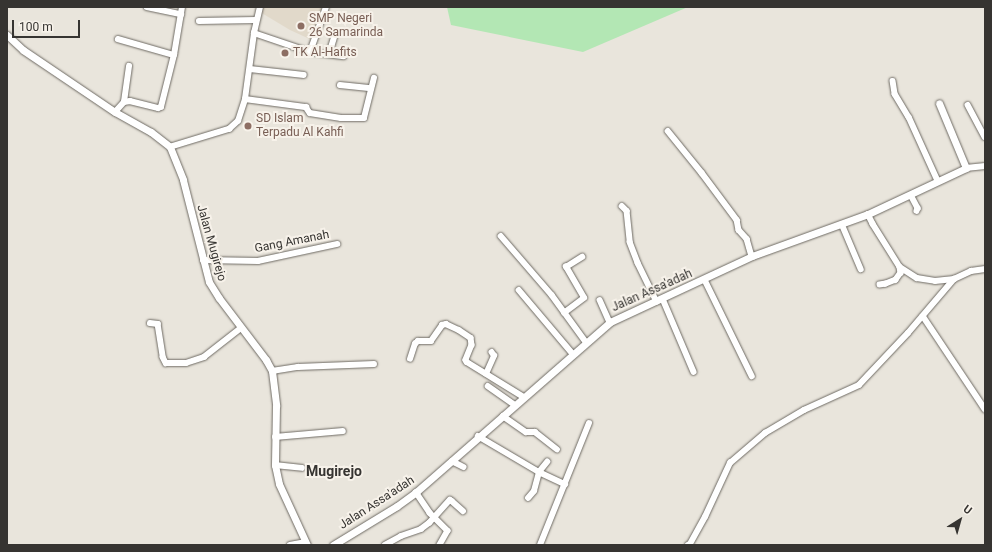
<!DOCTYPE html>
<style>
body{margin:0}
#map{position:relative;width:992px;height:552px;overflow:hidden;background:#e9e5dc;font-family:Roboto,sans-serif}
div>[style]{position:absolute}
.built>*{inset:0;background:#e1d9ca}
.green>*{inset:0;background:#b3e7b4}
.roads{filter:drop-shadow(0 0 1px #6e6a63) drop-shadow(0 0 1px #6e6a63)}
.minor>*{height:5.5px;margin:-2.75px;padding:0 2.75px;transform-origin:2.75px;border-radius:2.75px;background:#fff}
.tertiary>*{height:7px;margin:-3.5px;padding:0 3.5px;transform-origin:3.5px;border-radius:3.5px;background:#fff}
.dots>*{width:11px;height:11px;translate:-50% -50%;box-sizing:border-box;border:2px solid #f7f2ea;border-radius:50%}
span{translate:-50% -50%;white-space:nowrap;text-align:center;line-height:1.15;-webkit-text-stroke:4px #f7f2ea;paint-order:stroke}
.education-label{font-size:12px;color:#785e54}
.left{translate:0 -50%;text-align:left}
.street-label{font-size:12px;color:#363431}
.quarter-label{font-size:14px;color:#363431;font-weight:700}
.frame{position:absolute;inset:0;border:8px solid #363431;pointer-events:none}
.north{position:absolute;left:940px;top:500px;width:40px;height:40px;-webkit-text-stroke:3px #f7f2ea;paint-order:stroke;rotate:37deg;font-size:11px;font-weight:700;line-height:16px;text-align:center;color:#363431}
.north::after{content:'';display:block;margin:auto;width:14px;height:18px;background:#363431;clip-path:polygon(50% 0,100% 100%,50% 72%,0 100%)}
.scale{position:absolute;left:12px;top:20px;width:68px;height:18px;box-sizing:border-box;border:2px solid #363431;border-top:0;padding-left:5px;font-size:12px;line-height:14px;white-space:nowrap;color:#363431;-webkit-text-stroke:3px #f7f2ea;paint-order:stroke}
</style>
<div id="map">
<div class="built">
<div style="clip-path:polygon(261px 7px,327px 7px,314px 41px,290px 30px,260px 12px)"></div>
</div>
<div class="green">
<div style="clip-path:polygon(447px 7px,688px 7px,583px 52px,451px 25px)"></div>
</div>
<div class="roads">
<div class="minor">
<div style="left:147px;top:7px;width:35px;rotate:12deg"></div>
<div style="left:199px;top:21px;width:57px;rotate:-1deg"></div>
<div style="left:254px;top:33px;width:59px;rotate:18.7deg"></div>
<div style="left:310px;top:52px;width:34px;rotate:7deg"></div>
<div style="left:118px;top:39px;width:58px;rotate:15.9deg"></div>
<div style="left:310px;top:52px;width:48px;rotate:-70.4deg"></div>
<div style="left:329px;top:54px;width:21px;rotate:-73deg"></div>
<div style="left:250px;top:69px;width:54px;rotate:6.3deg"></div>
<div style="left:893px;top:81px;width:13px;rotate:81deg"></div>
<div style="left:895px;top:94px;width:27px;rotate:59deg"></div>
<div style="left:909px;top:117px;width:70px;rotate:65.6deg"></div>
<div style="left:340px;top:85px;width:31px;rotate:6deg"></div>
<div style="left:245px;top:99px;width:62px;rotate:7.5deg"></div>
<div style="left:306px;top:107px;width:7px;rotate:56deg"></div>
<div style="left:310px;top:113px;width:31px;rotate:9deg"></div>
<div style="left:341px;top:118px;width:23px"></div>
<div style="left:364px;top:118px;width:41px;rotate:-76deg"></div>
<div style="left:124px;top:102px;width:36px;rotate:-82deg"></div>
<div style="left:968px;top:105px;width:36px;rotate:62deg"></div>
<div style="left:115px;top:112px;width:13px;rotate:-48deg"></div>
<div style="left:124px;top:102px;width:6px;rotate:-9deg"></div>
<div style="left:130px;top:101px;width:29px;rotate:14deg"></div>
<div style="left:158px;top:108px;width:3px;rotate:-18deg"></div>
<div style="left:161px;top:107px;width:54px;rotate:-76deg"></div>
<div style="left:174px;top:55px;width:49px;rotate:-80.5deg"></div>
<div style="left:668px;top:131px;width:54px;rotate:51deg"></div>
<div style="left:702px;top:173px;width:59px;rotate:53.3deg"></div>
<div style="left:737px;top:220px;width:10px;rotate:79deg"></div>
<div style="left:739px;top:230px;width:12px;rotate:48deg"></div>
<div style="left:747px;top:239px;width:18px;rotate:74deg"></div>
<div style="left:170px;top:147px;width:62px;rotate:-17deg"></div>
<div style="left:229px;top:129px;width:12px;rotate:-42deg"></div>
<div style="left:238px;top:121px;width:23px;rotate:-72deg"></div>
<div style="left:245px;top:99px;width:67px;rotate:-82.2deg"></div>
<div style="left:254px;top:33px;width:27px;rotate:-77deg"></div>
<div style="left:966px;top:168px;width:19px;rotate:-6deg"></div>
<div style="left:911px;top:195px;width:15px;rotate:62deg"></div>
<div style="left:918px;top:208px;width:3px;rotate:108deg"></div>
<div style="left:622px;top:206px;width:7px;rotate:45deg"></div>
<div style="left:627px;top:211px;width:31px;rotate:84deg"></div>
<div style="left:630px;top:242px;width:22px;rotate:69deg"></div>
<div style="left:638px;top:263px;width:43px;rotate:64deg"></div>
<div style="left:868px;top:214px;width:11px;rotate:63deg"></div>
<div style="left:873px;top:224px;width:51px;rotate:57.9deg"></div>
<div style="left:900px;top:267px;width:6px;rotate:81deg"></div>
<div style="left:901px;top:273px;width:9px;rotate:126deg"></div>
<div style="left:896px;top:280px;width:11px;rotate:158deg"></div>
<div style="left:886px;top:284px;width:6px;rotate:171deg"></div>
<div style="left:842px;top:224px;width:49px;rotate:67.1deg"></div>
<div style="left:501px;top:236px;width:78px;rotate:49.2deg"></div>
<div style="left:552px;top:295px;width:58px;rotate:54.1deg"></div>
<div style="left:203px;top:260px;width:55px;rotate:1deg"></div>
<div style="left:258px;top:261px;width:81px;rotate:-12.1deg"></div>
<div style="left:900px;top:267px;width:20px;rotate:33deg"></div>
<div style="left:917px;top:278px;width:18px;rotate:9deg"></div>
<div style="left:935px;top:281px;width:19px;rotate:-6deg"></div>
<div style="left:954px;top:279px;width:19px;rotate:-25deg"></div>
<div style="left:971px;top:271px;width:14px;rotate:-8deg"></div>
<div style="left:705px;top:280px;width:107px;rotate:63.9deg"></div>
<div style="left:519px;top:290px;width:84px;rotate:49.8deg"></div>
<div style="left:663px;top:299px;width:79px;rotate:67deg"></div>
<div style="left:600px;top:300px;width:24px;rotate:66deg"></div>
<div style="left:564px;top:313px;width:25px;rotate:-37deg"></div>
<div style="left:584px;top:298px;width:36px;rotate:-120deg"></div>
<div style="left:566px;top:267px;width:19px;rotate:-32deg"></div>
<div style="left:923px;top:316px;width:112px;rotate:56.3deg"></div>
<div style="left:150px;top:323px;width:8px;rotate:7deg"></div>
<div style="left:158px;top:324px;width:33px;rotate:81deg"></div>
<div style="left:163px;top:357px;width:7px;rotate:63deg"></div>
<div style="left:166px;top:363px;width:20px"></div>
<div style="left:186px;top:363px;width:19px;rotate:-18deg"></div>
<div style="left:204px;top:357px;width:47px;rotate:-38.1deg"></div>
<div style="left:410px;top:359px;width:16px;rotate:-72deg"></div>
<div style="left:415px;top:344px;width:4px;rotate:-45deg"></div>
<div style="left:418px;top:341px;width:13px"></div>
<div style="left:431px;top:341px;width:19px;rotate:-55deg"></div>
<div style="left:442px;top:325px;width:4px;rotate:-14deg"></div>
<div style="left:446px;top:324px;width:14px;rotate:25deg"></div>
<div style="left:459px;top:330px;width:14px;rotate:34deg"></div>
<div style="left:471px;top:338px;width:7px;rotate:82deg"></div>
<div style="left:472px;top:345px;width:16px;rotate:112deg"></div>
<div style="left:466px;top:360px;width:2px;rotate:63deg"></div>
<div style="left:467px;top:362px;width:67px;rotate:31.6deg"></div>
<div style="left:272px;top:371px;width:26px;rotate:-9deg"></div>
<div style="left:298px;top:367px;width:76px;rotate:-2.3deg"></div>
<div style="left:486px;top:374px;width:20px;rotate:-66deg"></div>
<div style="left:494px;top:356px;width:4px;rotate:-124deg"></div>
<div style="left:488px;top:386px;width:33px;rotate:35deg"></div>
<div style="left:503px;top:416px;width:28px;rotate:35deg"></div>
<div style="left:526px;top:432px;width:9px"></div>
<div style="left:535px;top:432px;width:28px;rotate:38deg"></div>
<div style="left:478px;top:436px;width:71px;rotate:30.5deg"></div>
<div style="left:539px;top:472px;width:13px;rotate:-51deg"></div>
<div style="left:275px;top:437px;width:68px;rotate:-5deg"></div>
<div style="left:452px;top:461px;width:13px;rotate:27deg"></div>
<div style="left:275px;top:465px;width:27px;rotate:6deg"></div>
<div style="left:416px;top:492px;width:25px;rotate:56deg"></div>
<div style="left:430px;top:513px;width:25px;rotate:45deg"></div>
<div style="left:448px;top:531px;width:16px;rotate:120deg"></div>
<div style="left:528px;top:498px;width:9px;rotate:-49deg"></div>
<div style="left:534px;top:491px;width:20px;rotate:-75deg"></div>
<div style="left:539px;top:472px;width:29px;rotate:25deg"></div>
<div style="left:290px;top:545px;width:16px;rotate:-11deg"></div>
<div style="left:385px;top:545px;width:18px;rotate:-29deg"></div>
<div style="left:401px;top:536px;width:21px;rotate:-19deg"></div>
<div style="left:421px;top:529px;width:10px;rotate:-37deg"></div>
<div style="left:429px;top:523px;width:31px;rotate:-48deg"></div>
<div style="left:450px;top:500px;width:2px;rotate:27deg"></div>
<div style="left:452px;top:501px;width:15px;rotate:42deg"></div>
<div style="left:540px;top:545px;width:131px;rotate:-68.1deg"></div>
<div style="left:688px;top:545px;width:2px;rotate:-27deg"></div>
<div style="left:690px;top:544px;width:31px;rotate:-61deg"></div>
<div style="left:705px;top:517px;width:60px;rotate:-65.2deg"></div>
<div style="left:730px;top:463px;width:46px;rotate:-40.6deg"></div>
<div style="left:765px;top:433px;width:45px;rotate:-30.5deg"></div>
<div style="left:804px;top:410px;width:60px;rotate:-24.4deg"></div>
<div style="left:859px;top:385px;width:71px;rotate:-46.7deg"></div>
<div style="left:908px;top:333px;width:71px;rotate:-49.6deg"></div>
</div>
<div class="tertiary">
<div style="left:7px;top:35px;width:22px;rotate:43deg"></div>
<div style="left:23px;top:50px;width:111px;rotate:34deg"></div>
<div style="left:115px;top:112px;width:41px;rotate:29.1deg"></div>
<div style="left:151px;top:132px;width:24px;rotate:38deg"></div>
<div style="left:170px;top:147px;width:35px;rotate:68deg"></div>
<div style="left:183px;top:180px;width:105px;rotate:75.7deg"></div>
<div style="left:209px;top:282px;width:19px;rotate:58deg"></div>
<div style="left:219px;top:298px;width:78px;rotate:52.8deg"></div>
<div style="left:266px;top:360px;width:13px;rotate:61deg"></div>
<div style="left:272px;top:371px;width:35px;rotate:83deg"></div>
<div style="left:276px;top:406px;width:59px;rotate:91deg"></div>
<div style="left:275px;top:465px;width:19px;rotate:78deg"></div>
<div style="left:279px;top:484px;width:67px;rotate:65.3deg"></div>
<div style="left:333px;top:545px;width:75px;rotate:-31.4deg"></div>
<div style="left:397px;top:506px;width:24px;rotate:-36deg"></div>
<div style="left:416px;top:492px;width:258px;rotate:-41.2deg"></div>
<div style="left:610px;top:322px;width:157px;rotate:-24.9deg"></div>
<div style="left:752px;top:256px;width:123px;rotate:-19.9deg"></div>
<div style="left:868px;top:214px;width:108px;rotate:-25.1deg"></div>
<div style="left:966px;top:168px;width:70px;rotate:-112.6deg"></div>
</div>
</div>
<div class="dots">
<div style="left:301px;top:26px;background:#8d6e63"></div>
<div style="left:285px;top:53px;background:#8d6e63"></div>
<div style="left:248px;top:126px;background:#8d6e63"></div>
</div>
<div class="education-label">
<span class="left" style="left:309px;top:26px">SMP Negeri<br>26 Samarinda</span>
<span class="left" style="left:293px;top:53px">TK Al-Hafits</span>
<span class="left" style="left:256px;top:126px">SD Islam<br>Terpadu Al Kahfi</span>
</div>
<div class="street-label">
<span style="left:292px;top:242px;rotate:-11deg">Gang Amanah</span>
<span style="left:211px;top:243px;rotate:74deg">Jalan Mugirejo</span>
<span style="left:652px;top:291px;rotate:-24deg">Jalan Assa'adah</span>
<span style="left:377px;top:503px;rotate:-33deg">Jalan Assa'adah</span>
</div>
<div class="quarter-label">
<span style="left:334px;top:471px">Mugirejo</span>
</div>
<div class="frame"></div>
<div class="north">U</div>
<div class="scale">100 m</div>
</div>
